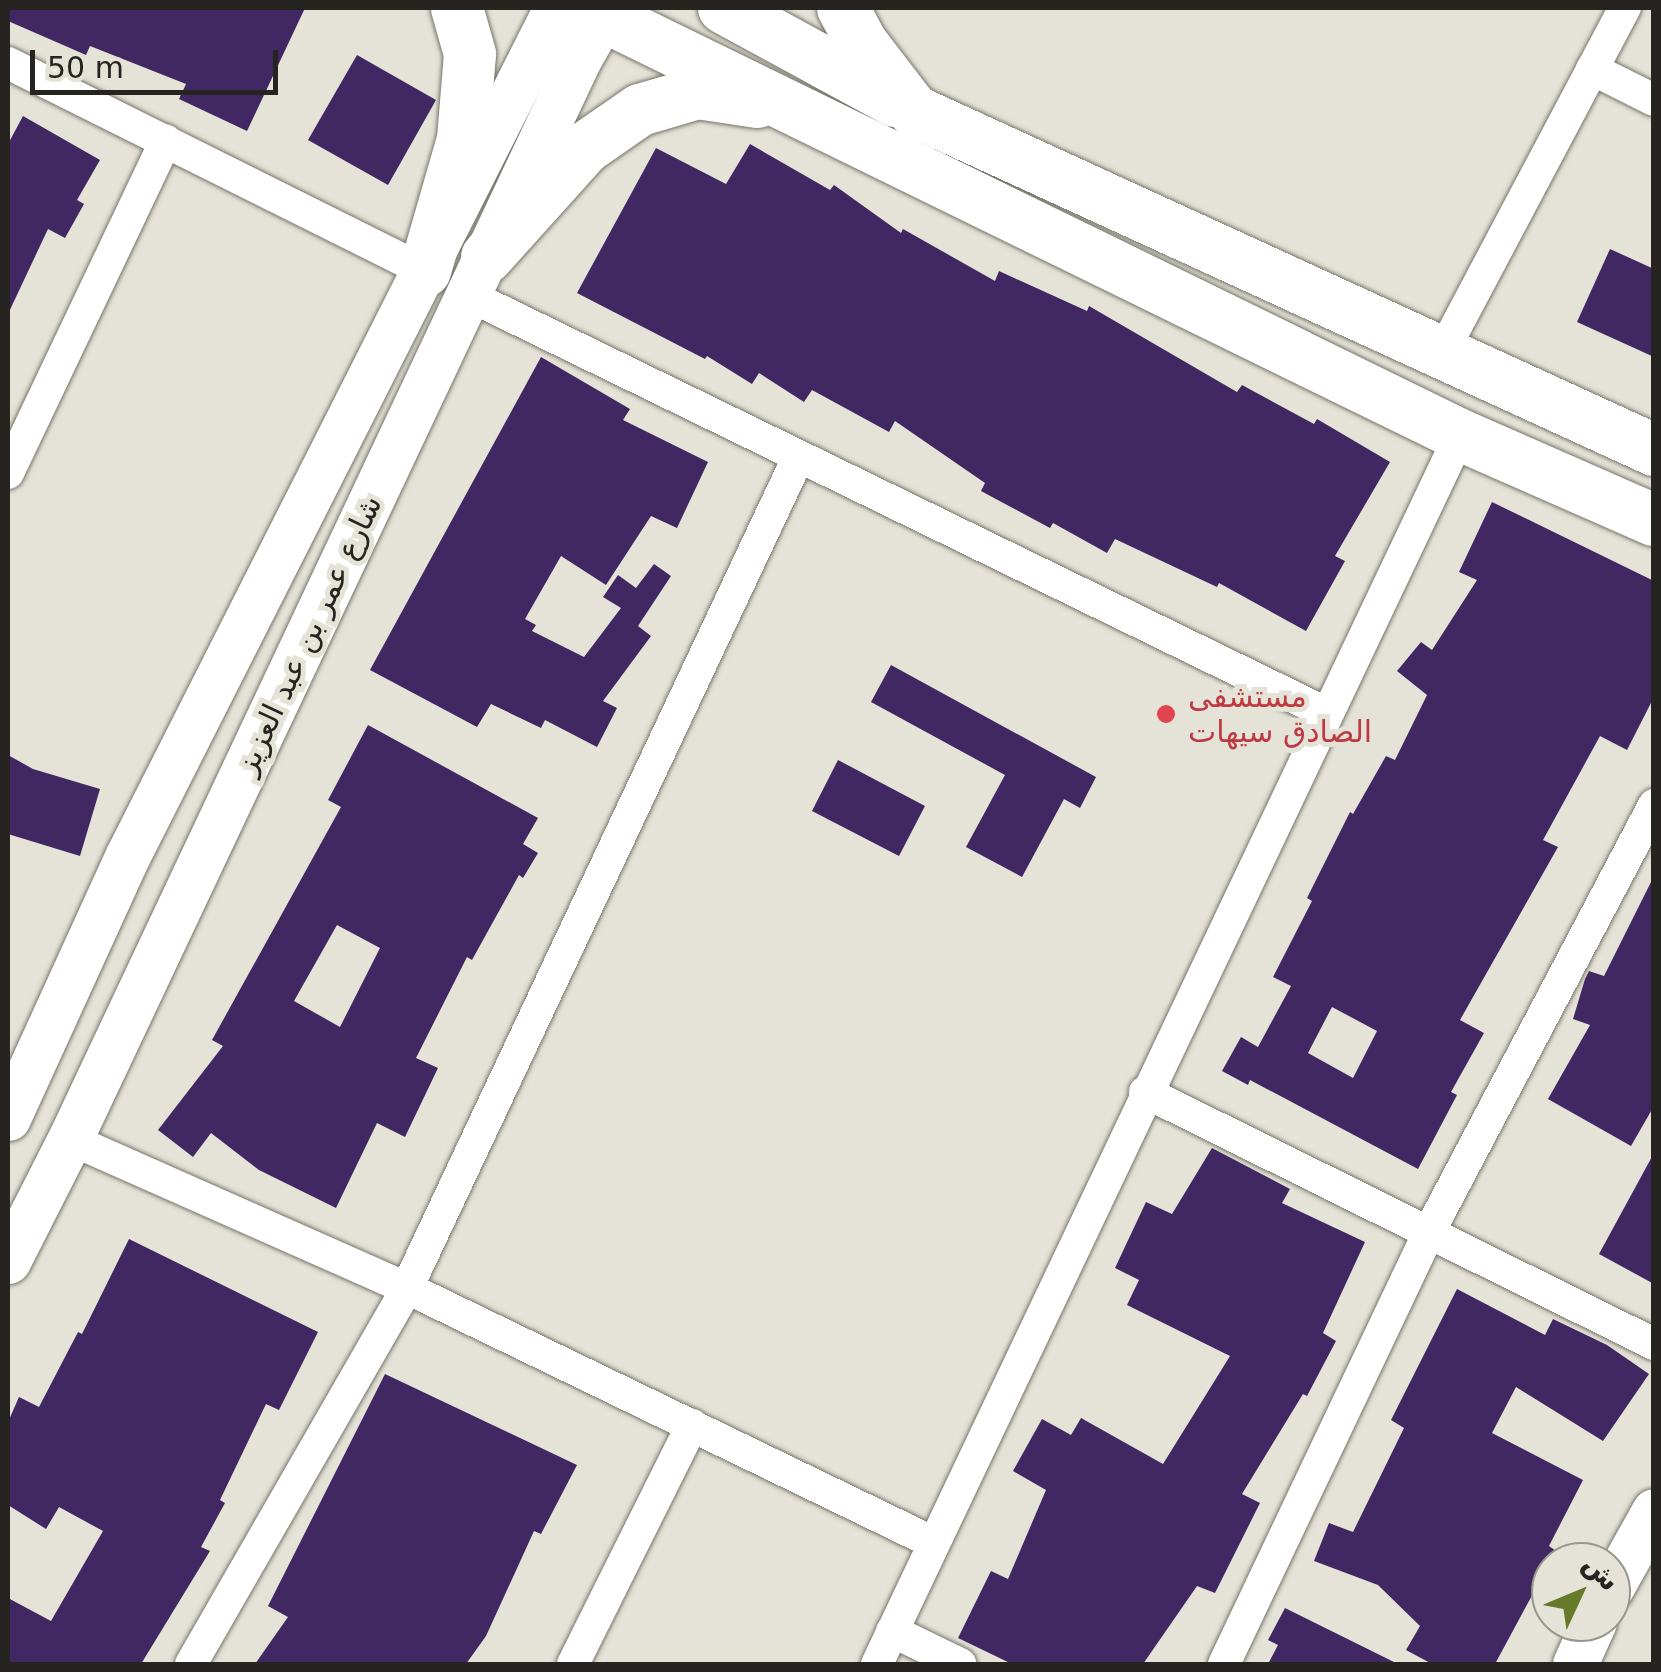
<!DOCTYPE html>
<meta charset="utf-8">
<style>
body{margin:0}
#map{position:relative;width:1661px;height:1672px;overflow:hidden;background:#e5e2d7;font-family:"DejaVu Sans","Noto Sans Arabic",sans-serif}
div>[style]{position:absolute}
.building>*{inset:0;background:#422863}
.roads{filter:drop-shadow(0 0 2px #77756b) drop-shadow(0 0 2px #77756b)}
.street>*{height:32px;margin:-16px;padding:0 16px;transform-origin:16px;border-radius:16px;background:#fff}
.secondary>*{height:45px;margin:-22.5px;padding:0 22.5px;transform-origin:22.5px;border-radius:22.5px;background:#fff}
.primary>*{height:52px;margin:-26px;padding:0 26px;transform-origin:26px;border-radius:26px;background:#fff}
.dots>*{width:28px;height:28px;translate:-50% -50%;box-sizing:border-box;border:5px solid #e5e2d7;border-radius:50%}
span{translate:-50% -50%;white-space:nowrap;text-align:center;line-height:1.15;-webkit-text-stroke:10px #e5e2d7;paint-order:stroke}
.street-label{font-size:30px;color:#252420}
.health-label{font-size:30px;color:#be3a42}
.left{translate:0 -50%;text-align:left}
.frame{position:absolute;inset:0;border:10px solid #252420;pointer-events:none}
.north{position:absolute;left:1531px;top:1542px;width:100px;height:100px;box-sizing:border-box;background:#e5e2d7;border:2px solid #98968e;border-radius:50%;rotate:46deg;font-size:28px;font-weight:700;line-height:40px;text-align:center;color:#252420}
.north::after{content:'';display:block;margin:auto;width:35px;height:45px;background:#677a29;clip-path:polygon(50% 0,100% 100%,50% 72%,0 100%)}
.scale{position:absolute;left:30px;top:50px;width:248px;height:45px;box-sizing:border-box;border:5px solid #252420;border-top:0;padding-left:12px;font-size:30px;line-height:35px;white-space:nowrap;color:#252420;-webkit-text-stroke:8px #e5e2d7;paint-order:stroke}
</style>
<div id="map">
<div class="building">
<div style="clip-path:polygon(8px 8px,305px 8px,247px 131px,179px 99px,186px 84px,90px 46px,86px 55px,8px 21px)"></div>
<div style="clip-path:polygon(357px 55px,436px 100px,388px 185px,308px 140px)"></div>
<div style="clip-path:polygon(23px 116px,100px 160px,77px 200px,84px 204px,65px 238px,48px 229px,8px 314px,8px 144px)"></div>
<div style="clip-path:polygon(750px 144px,830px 190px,834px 185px,901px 233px,903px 229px,995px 281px,999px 271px,1087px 311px,1089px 306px,1237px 392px,1242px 385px,1314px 424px,1317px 419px,1390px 462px,1335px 556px,1345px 561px,1306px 631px,1219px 583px,1217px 587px,1115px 539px,1107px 553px,1053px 523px,1050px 528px,981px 491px,985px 483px,895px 421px,889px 432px,812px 390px,804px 402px,759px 373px,752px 384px,707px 356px,705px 359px,577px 293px,656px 148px,726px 184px)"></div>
<div style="clip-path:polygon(1610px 249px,1654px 269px,1654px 357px,1577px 322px)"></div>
<div style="clip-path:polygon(541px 357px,630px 409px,623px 420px,708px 462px,677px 528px,651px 516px,606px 585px,561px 556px,525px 619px,536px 625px,532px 631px,584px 657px,621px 608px,603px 597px,618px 575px,636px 588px,654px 564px,671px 576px,638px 626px,651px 636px,603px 701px,617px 708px,597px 747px,545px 720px,541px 728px,491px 704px,477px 727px,370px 670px)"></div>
<div style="clip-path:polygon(evenodd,1492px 502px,1654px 581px,1654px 697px,1627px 750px,1600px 736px,1543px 840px,1558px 847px,1460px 1020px,1484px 1033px,1451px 1092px,1457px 1095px,1418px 1169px,1250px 1080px,1248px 1085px,1222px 1071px,1241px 1037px,1258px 1047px,1291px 986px,1273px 977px,1312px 901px,1307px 898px,1350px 812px,1353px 814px,1386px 756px,1395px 760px,1427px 695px,1397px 671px,1421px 642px,1432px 650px,1477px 580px,1459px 572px,1492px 502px,1332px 1007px,1377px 1031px,1353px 1078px,1308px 1053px,1332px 1007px)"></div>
<div style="clip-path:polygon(891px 665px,1096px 777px,1080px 808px,1064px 799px,1022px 877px,966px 847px,1005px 775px,871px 702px)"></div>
<div style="clip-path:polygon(evenodd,368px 725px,538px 818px,523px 844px,538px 853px,523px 878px,519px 875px,472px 960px,467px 957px,416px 1058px,438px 1068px,405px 1137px,377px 1123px,336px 1208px,259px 1170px,211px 1133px,193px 1157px,158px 1130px,223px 1046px,212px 1040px,341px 807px,328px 800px,368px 725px,337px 925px,380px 948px,340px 1027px,294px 1001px,337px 925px)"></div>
<div style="clip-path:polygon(8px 755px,33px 769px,100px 789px,80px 856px,8px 834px)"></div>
<div style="clip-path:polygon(838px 760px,925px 806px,899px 856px,812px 811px)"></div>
<div style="clip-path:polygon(1654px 876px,1654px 1106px,1631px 1146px,1548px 1099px,1590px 1025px,1573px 1019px,1585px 979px,1589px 971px,1604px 976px)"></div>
<div style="clip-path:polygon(1212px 1148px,1290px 1189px,1282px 1203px,1365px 1242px,1323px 1333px,1336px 1341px,1307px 1396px,1303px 1394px,1242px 1494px,1260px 1503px,1215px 1593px,1197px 1586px,1143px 1664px,1012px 1664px,958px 1638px,991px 1571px,1008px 1579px,1046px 1490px,1013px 1471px,1042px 1419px,1071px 1435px,1081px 1418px,1163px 1464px,1230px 1356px,1127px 1305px,1139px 1280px,1115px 1268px,1146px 1202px,1172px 1214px)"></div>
<div style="clip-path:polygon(1654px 1153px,1654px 1284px,1599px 1254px)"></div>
<div style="clip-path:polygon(129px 1239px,318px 1332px,279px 1410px,266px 1404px,220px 1500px,225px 1503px,201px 1547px,210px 1551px,141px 1664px,8px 1664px,8px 1598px,51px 1621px,103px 1531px,59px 1507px,46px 1529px,8px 1505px,8px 1422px,19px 1397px,39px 1407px,78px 1332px,82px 1334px)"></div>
<div style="clip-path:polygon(1457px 1289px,1545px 1335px,1553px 1319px,1607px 1345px,1649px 1374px,1603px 1441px,1516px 1387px,1492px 1433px,1583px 1480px,1549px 1546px,1556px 1551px,1495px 1664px,1432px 1664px,1406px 1650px,1420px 1626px,1378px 1585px,1314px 1561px,1329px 1523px,1353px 1532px,1404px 1428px,1391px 1420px)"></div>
<div style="clip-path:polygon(385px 1374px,577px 1465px,541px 1534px,534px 1531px,486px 1636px,466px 1664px,255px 1664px,288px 1617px,268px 1606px)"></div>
<div style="clip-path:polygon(1285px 1608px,1398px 1664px,1268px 1664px,1278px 1645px,1268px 1640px)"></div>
</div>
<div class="roads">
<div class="street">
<div style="left:8px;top:63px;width:466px;rotate:26.5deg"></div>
<div style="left:1592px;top:69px;width:69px;rotate:26.6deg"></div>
<div style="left:470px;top:296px;width:952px;rotate:25.97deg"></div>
<div style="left:1442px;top:353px;width:391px;rotate:-62.1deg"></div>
<div style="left:8px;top:473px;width:368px;rotate:-64.6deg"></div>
<div style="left:1145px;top:1092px;width:568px;rotate:26.34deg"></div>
<div style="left:70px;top:1139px;width:368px;rotate:23.9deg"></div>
<div style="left:407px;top:1288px;width:585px;rotate:25.82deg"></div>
<div style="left:892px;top:1631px;width:76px;rotate:25.9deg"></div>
<div style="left:191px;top:1664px;width:434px;rotate:-60.1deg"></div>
<div style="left:407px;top:1288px;width:917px;rotate:-64.78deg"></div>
<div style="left:573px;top:1664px;width:267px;rotate:-63.5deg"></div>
<div style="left:877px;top:1664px;width:1360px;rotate:-64.62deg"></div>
<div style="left:1224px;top:1664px;width:478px;rotate:-64.6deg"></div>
<div style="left:1429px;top:1232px;width:483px;rotate:-62.2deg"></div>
</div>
<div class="secondary">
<div style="left:8px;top:1118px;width:287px;rotate:-65.5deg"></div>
<div style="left:127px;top:857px;width:951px;rotate:-63.19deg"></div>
<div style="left:8px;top:1261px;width:137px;rotate:-63.1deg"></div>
<div style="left:70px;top:1139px;width:1194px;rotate:-64.77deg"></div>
<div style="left:579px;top:59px;width:59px;rotate:-60.4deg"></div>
<div style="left:1611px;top:1588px;width:88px;rotate:-60.8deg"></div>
<div style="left:1575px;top:1664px;width:46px;rotate:-65.7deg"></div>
</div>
<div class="primary">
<div style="left:587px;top:8px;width:972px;rotate:26.06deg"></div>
<div style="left:1460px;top:435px;width:212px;rotate:23.7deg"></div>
<div style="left:724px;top:8px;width:195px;rotate:28.5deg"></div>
<div style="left:843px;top:8px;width:38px;rotate:62deg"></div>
<div style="left:861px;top:42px;width:87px;rotate:52.5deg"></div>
<div style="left:914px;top:111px;width:814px;rotate:24.61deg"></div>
<div style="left:487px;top:257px;width:147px;rotate:-48deg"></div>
<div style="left:585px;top:148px;width:67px;rotate:-34.6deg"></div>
<div style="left:640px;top:110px;width:60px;rotate:-16.3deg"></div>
<div style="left:698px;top:93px;width:60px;rotate:8.7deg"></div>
<div style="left:425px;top:271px;width:137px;rotate:-73.9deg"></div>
<div style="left:463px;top:139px;width:85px;rotate:-85.3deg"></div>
<div style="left:470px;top:54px;width:48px;rotate:-105.8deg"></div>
</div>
</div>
<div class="dots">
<div style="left:1166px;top:714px;background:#e0444e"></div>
</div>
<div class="street-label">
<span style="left:309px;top:635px;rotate:-65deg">شارع عمر بن عبد العزيز</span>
</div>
<div class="health-label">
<span class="left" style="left:1188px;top:714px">مستشفى<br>الصادق سيهات</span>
</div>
<div class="frame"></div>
<div class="north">ش</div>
<div class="scale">50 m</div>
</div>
